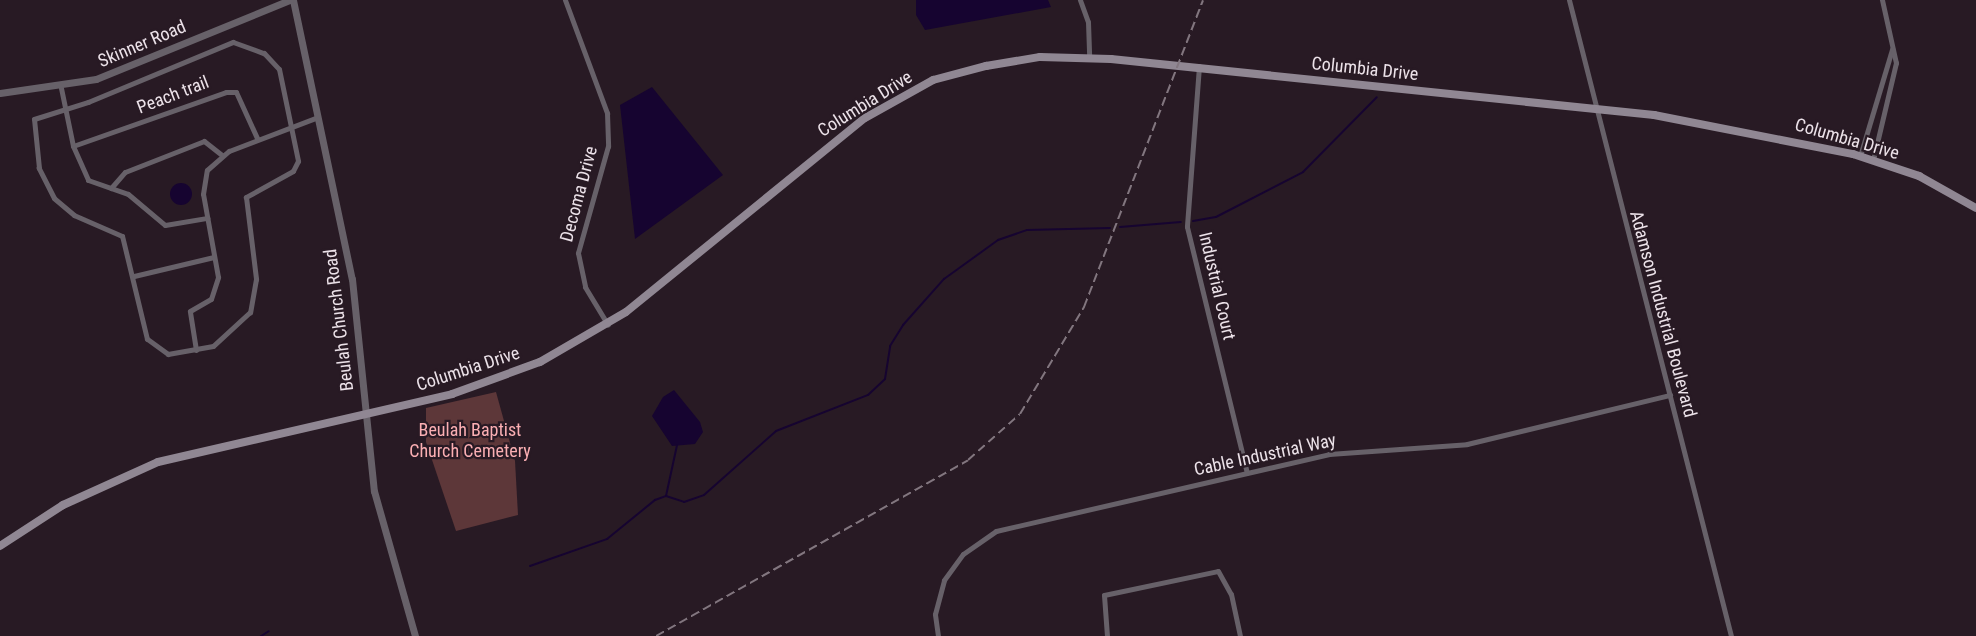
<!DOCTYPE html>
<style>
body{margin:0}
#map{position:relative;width:1976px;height:636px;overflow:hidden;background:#281a24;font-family:"Roboto Condensed",sans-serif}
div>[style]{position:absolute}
.green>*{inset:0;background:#5d3739}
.water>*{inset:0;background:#160430}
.round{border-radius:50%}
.stream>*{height:2px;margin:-1px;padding:0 1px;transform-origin:1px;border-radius:1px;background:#160430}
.minor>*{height:5px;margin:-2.5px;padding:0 2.5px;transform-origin:2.5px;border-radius:2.5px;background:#676169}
.tertiary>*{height:7px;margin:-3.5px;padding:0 3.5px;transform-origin:3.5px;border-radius:3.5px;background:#676169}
.secondary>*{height:8px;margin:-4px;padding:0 4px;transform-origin:4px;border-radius:4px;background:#908793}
.rail>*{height:2px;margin-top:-1px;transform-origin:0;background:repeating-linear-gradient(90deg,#82767f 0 9px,transparent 0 13.5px)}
span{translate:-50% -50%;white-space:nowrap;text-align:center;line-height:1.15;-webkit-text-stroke:4.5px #281a24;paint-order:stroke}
.street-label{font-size:18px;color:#ece2e9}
.park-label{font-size:18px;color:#fbafb3}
</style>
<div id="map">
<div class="green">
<div style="clip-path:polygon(496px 392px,515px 461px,518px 515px,456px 531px,426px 442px,426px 408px)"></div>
</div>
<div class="water">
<div style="clip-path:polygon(916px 0,1048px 0,1051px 7px,925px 30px,916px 15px)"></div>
<div style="clip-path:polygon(652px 87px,723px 175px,635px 239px,620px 105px)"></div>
<div class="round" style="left:170px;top:183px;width:22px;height:22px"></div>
<div style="clip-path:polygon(674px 390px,700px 422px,703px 432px,695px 444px,672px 446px,652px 416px,663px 397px)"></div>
</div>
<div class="stream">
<div style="left:1193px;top:221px;width:23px;rotate:-10deg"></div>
<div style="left:1216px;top:217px;width:98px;rotate:-27.3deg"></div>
<div style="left:1303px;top:172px;width:105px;rotate:-45.4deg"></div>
<div style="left:1120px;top:227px;width:61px;rotate:-4.7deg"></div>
<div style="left:666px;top:496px;width:52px;rotate:-77.8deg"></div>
<div style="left:530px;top:566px;width:82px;rotate:-19.3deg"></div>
<div style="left:607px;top:539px;width:62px;rotate:-39.1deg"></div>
<div style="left:655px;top:500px;width:12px;rotate:-20deg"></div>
<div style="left:666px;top:496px;width:19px;rotate:18deg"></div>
<div style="left:684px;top:502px;width:21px;rotate:-19deg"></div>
<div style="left:704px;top:495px;width:96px;rotate:-41.6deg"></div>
<div style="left:776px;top:431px;width:99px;rotate:-21.4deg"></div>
<div style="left:868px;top:395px;width:23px;rotate:-43deg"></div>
<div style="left:885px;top:379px;width:33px;rotate:-81deg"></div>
<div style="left:890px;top:346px;width:25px;rotate:-58deg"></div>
<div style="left:903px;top:325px;width:62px;rotate:-48.3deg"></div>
<div style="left:944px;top:279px;width:67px;rotate:-35.8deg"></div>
<div style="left:998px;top:240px;width:31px;rotate:-19deg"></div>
<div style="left:1027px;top:230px;width:83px;rotate:-1.4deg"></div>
<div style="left:261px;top:636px;width:9px;rotate:-32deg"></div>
</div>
<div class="minor">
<div style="left:565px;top:0;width:121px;rotate:69.6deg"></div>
<div style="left:607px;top:113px;width:33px;rotate:88deg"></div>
<div style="left:608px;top:146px;width:111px;rotate:105.7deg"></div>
<div style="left:578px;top:253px;width:35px;rotate:78deg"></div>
<div style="left:585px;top:287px;width:44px;rotate:58.8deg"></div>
<div style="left:1080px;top:0;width:23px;rotate:70deg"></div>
<div style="left:1088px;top:22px;width:37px;rotate:88deg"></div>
<div style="left:1569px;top:0;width:656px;rotate:75.71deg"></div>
<div style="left:233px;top:42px;width:33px;rotate:20deg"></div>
<div style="left:264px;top:53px;width:22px;rotate:47deg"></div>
<div style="left:279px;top:69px;width:94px;rotate:78.3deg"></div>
<div style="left:298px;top:161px;width:11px;rotate:117deg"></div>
<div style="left:293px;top:171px;width:54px;rotate:151deg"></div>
<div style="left:246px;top:197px;width:83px;rotate:83deg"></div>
<div style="left:256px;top:279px;width:34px;rotate:100deg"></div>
<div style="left:250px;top:312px;width:50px;rotate:137.4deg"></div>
<div style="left:213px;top:346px;width:46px;rotate:169.9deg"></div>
<div style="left:168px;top:354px;width:26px;rotate:-144deg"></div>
<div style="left:147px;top:339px;width:106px;rotate:-103.6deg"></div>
<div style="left:122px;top:236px;width:52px;rotate:-156.4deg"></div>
<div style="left:74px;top:215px;width:26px;rotate:-140deg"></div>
<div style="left:54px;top:198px;width:34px;rotate:-117deg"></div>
<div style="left:39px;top:168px;width:49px;rotate:-95.8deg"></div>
<div style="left:34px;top:119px;width:57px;rotate:-17.5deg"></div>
<div style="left:88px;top:102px;width:157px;rotate:-22.5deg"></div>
<div style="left:1199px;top:66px;width:161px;rotate:94.3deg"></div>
<div style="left:1187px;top:227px;width:253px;rotate:76.3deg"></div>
<div style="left:61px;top:88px;width:59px;rotate:78.3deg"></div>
<div style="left:73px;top:146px;width:37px;rotate:66deg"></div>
<div style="left:88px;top:180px;width:42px;rotate:19.3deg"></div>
<div style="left:128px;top:194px;width:48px;rotate:40deg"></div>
<div style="left:165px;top:225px;width:43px;rotate:-9.5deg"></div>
<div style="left:73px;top:146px;width:162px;rotate:-19.4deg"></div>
<div style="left:226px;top:92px;width:10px"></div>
<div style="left:236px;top:92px;width:51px;rotate:65.5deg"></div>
<div style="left:1860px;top:156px;width:112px;rotate:-73.3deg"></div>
<div style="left:1873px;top:160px;width:100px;rotate:-76.7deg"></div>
<div style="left:1896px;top:63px;width:65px;rotate:-102.5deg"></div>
<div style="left:111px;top:188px;width:21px;rotate:-49deg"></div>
<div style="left:125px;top:172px;width:85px;rotate:-21.4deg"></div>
<div style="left:204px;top:141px;width:23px;rotate:38deg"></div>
<div style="left:134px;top:276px;width:82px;rotate:-13.4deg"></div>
<div style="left:196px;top:350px;width:39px;rotate:-99deg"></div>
<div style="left:190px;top:311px;width:24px;rotate:-30deg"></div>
<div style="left:211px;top:299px;width:23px;rotate:-72deg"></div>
<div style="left:218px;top:277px;width:84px;rotate:-100.2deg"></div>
<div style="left:203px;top:194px;width:24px;rotate:-81deg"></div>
<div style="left:207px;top:170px;width:29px;rotate:-41deg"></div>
<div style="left:229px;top:151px;width:95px;rotate:-20.9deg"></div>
<div style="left:938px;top:636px;width:22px;rotate:-98deg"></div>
<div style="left:935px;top:614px;width:35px;rotate:-75deg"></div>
<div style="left:944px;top:580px;width:32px;rotate:-54deg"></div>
<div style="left:963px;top:554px;width:40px;rotate:-34.9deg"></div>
<div style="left:996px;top:531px;width:342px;rotate:-13deg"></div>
<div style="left:1329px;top:454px;width:138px;rotate:-4.1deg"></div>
<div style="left:1467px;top:444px;width:209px;rotate:-13.6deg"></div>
<div style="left:1107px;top:636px;width:41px;rotate:-94.2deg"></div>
<div style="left:1104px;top:595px;width:116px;rotate:-11.9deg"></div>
<div style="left:1218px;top:571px;width:26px;rotate:61deg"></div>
<div style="left:1231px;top:594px;width:43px;rotate:77.9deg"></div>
</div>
<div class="tertiary">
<div style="left:293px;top:0;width:285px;rotate:78.1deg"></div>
<div style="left:352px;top:279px;width:213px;rotate:84.1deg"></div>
<div style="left:374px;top:491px;width:151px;rotate:74.2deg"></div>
<div style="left:0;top:93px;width:97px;rotate:-8.3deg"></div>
<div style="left:96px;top:79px;width:209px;rotate:-22.2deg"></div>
</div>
<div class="secondary">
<div style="left:0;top:546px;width:75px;rotate:-33.1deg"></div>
<div style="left:63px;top:505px;width:104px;rotate:-24.4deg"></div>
<div style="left:158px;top:462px;width:302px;rotate:-13deg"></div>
<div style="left:452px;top:394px;width:94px;rotate:-20deg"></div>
<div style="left:540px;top:362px;width:99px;rotate:-30.2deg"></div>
<div style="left:626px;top:312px;width:308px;rotate:-39.1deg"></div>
<div style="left:865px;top:118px;width:78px;rotate:-29.2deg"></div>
<div style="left:933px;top:80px;width:55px;rotate:-14.8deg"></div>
<div style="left:986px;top:66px;width:55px;rotate:-9.5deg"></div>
<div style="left:1040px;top:57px;width:71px;rotate:1.6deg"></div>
<div style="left:1111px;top:59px;width:546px;rotate:5.89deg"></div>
<div style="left:1654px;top:115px;width:203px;rotate:11.1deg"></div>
<div style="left:1853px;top:154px;width:70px;rotate:18.4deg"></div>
<div style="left:1919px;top:176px;width:65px;rotate:29.3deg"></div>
</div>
<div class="rail">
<div style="left:656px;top:636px;width:358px;rotate:-29.4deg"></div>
<div style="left:968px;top:460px;width:69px;rotate:-41.5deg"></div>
<div style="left:1020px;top:414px;width:125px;rotate:-59.1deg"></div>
<div style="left:1084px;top:307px;width:329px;rotate:-68.8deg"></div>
</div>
<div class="street-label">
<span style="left:142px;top:44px;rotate:-23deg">Skinner Road</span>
<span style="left:1365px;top:69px;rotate:6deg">Columbia Drive</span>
<span style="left:173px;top:95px;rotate:-21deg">Peach trail</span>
<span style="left:865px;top:104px;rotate:-32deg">Columbia Drive</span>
<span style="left:1847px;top:139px;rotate:16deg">Columbia Drive</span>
<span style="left:579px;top:194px;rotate:-75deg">Decoma Drive</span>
<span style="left:1217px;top:286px;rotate:77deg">Industrial Court</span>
<span style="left:1663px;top:314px;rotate:75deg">Adamson Industrial Boulevard</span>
<span style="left:339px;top:320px;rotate:-97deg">Beulah Church Road</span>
<span style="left:468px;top:369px;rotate:-18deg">Columbia Drive</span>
<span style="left:1265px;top:455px;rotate:-12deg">Cable Industrial Way</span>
</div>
<div class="park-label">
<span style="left:470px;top:441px">Beulah Baptist<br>Church Cemetery</span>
</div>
</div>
